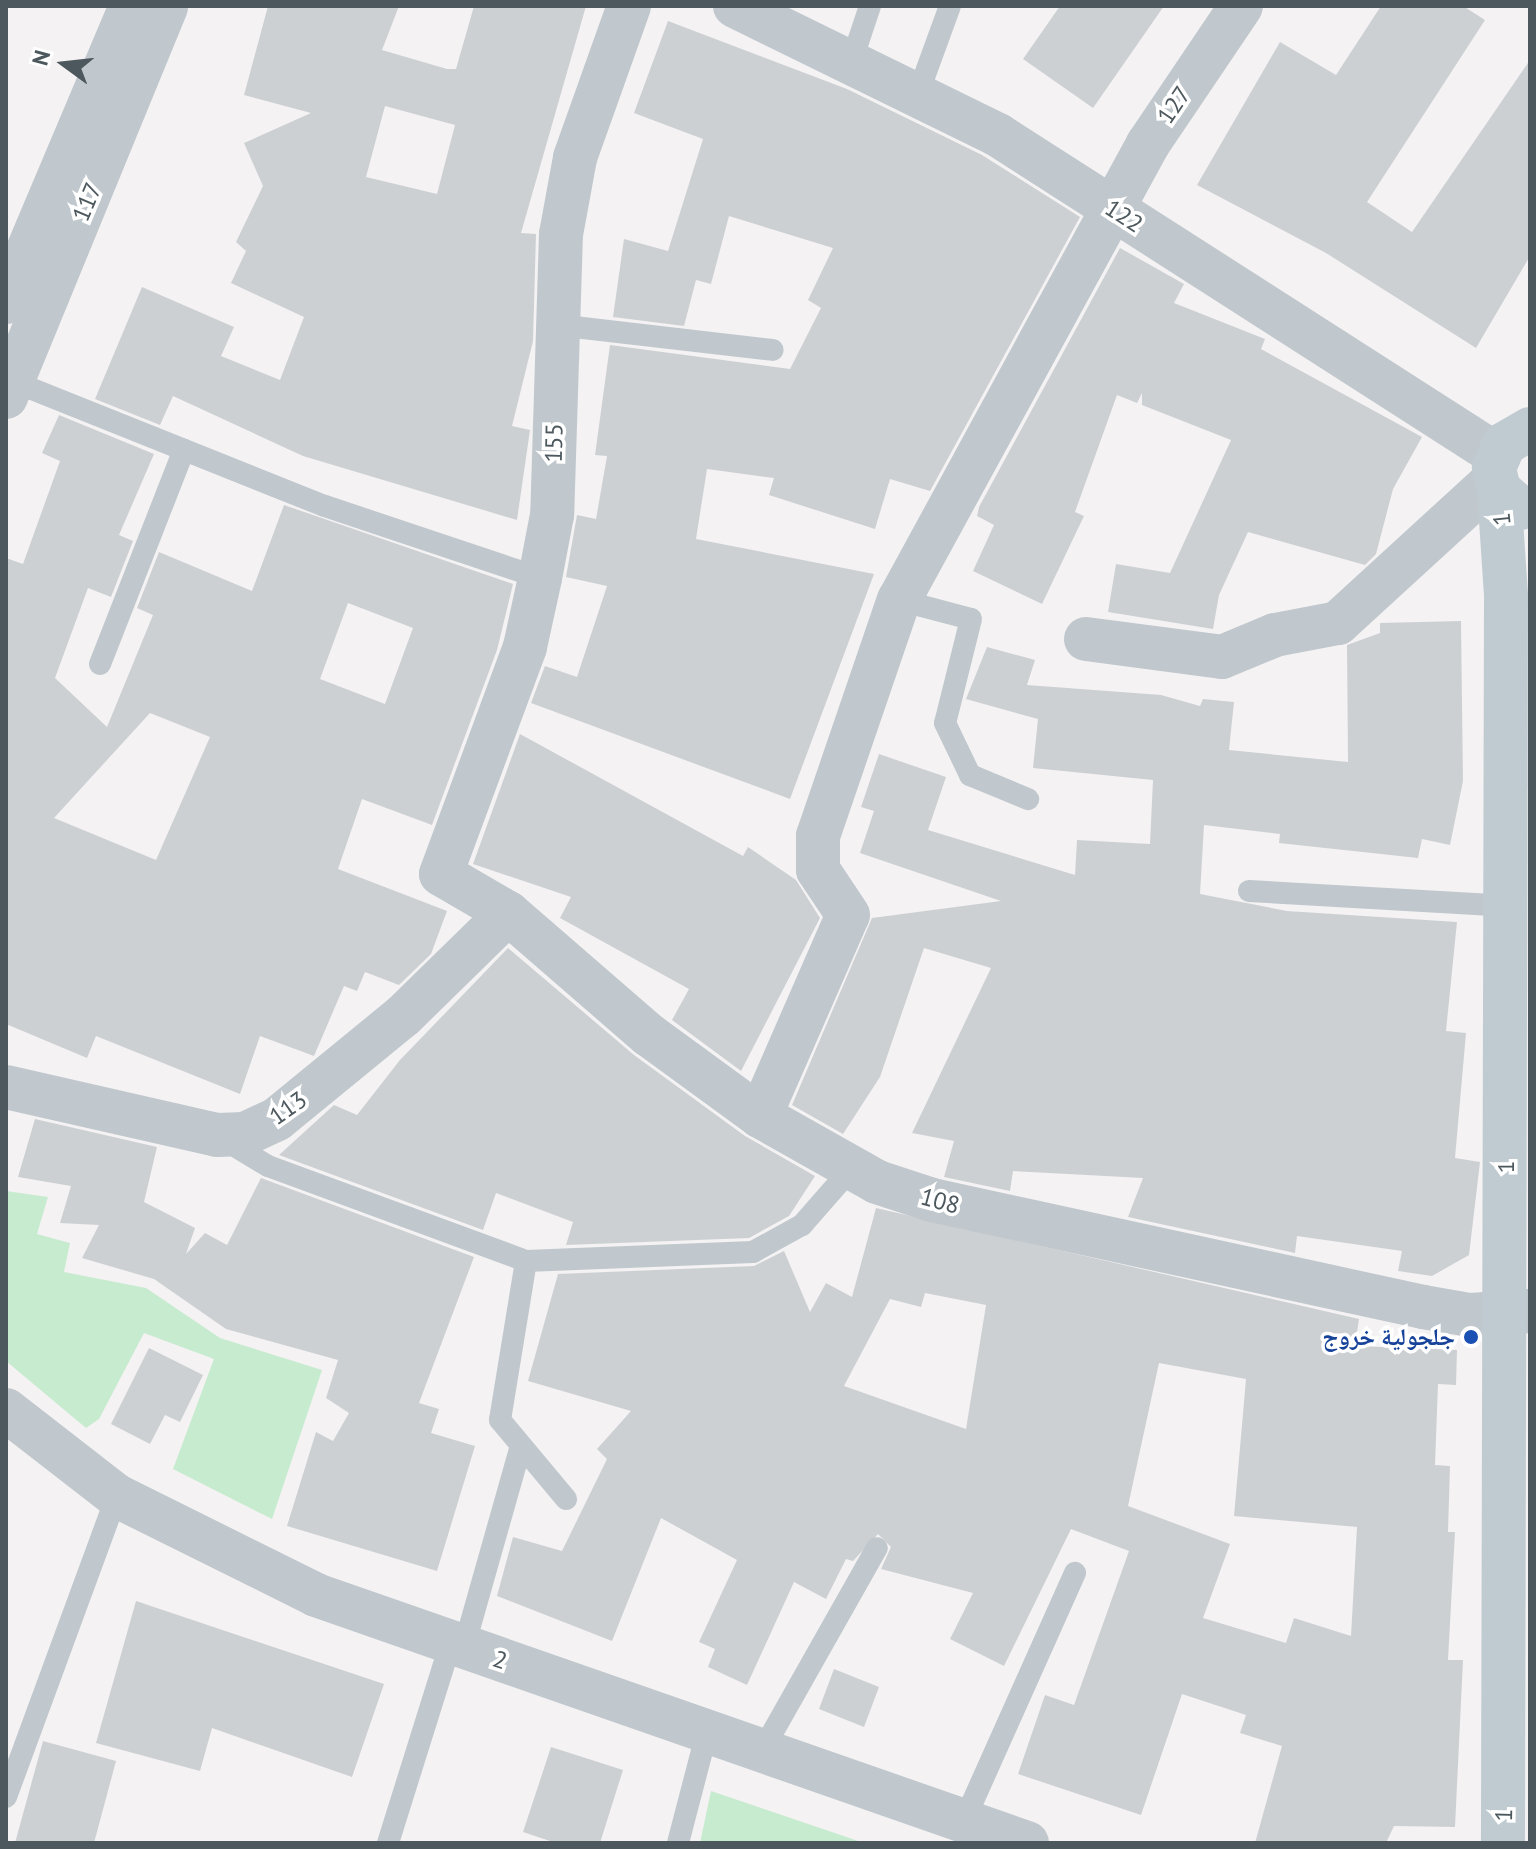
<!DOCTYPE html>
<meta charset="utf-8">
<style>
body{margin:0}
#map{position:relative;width:1536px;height:1849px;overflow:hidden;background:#f4f2f3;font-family:"PT Sans","Noto Naskh Arabic",sans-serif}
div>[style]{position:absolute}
.green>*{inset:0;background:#c7ebcf}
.building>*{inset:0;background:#cdd0d3}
.service>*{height:22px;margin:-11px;padding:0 11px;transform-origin:11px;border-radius:11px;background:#c0c8cd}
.minor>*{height:44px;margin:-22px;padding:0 22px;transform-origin:22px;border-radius:22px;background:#c0c8cd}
.tertiary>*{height:44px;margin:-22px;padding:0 22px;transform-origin:22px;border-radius:22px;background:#c0c8cd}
.secondary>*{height:44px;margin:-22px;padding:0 22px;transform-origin:22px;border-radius:22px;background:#c0cbd1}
.dots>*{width:22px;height:22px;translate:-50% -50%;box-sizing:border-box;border:4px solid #fff;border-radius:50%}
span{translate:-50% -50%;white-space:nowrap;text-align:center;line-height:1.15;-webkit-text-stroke:7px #fff;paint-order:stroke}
.street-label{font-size:24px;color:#4c585d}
.transit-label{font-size:24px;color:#164399;font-weight:700}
.right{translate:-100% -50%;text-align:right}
.frame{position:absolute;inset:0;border:8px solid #4c585d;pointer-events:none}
.north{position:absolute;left:24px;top:24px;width:80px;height:80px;-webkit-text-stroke:6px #fff;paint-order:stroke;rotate:285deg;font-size:22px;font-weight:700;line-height:32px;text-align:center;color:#4c585d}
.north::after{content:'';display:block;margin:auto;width:28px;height:36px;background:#4c585d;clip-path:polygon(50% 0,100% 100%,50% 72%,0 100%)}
</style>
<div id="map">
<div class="green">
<div style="clip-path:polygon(6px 1191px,48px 1197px,37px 1234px,70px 1243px,64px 1272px,146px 1288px,220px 1338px,322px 1370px,272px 1519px,173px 1469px,214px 1359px,144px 1333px,99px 1419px,86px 1428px,6px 1361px)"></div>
<div style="clip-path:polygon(711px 1791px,864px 1843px,700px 1843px)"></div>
</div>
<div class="building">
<div style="clip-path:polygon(evenodd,268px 6px,399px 6px,382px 50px,447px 69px,456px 69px,474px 6px,586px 6px,521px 233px,536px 234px,533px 341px,512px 426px,530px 430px,517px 520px,303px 456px,173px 396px,160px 425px,95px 399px,142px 287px,234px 327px,221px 356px,280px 380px,304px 317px,231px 283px,246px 251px,236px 242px,263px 186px,244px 143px,311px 113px,244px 95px,268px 6px,385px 106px,455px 125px,437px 194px,366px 177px,385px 106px)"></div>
<div style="clip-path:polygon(1060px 6px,1164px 6px,1093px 108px,1023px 59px)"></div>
<div style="clip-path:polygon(1381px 6px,1463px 6px,1485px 20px,1367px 202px,1412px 232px,1530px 60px,1530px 256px,1476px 348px,1326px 253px,1197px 185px,1280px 42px,1336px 75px)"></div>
<div style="clip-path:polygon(668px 21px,847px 89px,982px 155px,1080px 217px,930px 491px,890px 479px,875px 529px,769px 495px,774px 478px,707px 469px,696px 539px,874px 574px,790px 799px,531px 703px,545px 666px,577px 677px,607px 586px,566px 577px,577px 515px,596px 519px,607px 456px,595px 455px,610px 345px,790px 369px,821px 308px,808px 300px,833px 248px,729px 216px,711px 284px,696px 280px,684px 326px,613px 317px,624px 239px,668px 251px,703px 139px,634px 113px)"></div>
<div style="clip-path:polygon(1120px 248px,1184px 284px,1174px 303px,1265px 339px,1261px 349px,1422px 437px,1393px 489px,1376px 554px,1365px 565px,1248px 532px,1219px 595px,1213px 629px,1108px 612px,1116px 564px,1170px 573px,1231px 440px,1142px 405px,1142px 393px,1137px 403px,1117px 395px,1075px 512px,1084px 516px,1042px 604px,973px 571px,994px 525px,977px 516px,979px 507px)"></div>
<div style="clip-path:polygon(evenodd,59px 415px,154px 454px,119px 535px,133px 541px,111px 597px,88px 588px,55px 678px,107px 727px,153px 615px,137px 608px,159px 552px,252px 591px,284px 505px,513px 584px,497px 650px,432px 825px,362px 799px,338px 869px,447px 911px,431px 954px,399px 985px,365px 972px,357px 991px,344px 986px,314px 1056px,260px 1036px,240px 1094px,96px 1036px,87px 1058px,6px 1024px,6px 558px,23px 564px,60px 461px,42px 453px,59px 415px,348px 603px,413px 628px,385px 704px,320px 679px,348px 603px,59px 415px,150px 713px,210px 737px,156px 860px,54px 818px,150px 713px)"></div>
<div style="clip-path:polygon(1461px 621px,1463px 781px,1450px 845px,1422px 839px,1418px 858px,1279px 843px,1280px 834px,1204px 825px,1200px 894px,1287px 911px,1457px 922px,1446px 1031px,1466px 1033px,1455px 1158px,1480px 1162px,1469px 1255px,1432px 1276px,1398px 1271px,1402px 1251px,1297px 1236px,1295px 1253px,1128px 1217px,1143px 1178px,1013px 1171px,1010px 1191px,944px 1177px,954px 1141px,912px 1133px,991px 968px,924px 948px,880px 1077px,843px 1134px,792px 1105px,872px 918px,1001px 901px,860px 853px,874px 811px,861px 807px,879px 754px,946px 777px,928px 830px,1075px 875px,1077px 840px,1150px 844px,1153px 780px,1033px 768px,1038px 719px,966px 699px,987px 647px,1035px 660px,1027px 685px,1161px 695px,1200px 706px,1203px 699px,1234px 702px,1229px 750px,1348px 762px,1347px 645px,1380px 633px,1380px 623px)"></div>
<div style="clip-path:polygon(520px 734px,743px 856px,748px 847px,796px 880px,820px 918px,741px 1071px,672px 1020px,689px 989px,560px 918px,571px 897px,473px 864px)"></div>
<div style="clip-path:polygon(508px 948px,634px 1055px,745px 1136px,815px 1176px,789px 1216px,749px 1238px,566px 1245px,573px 1222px,496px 1193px,483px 1230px,279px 1155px,334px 1105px,357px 1115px,400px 1060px)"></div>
<div style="clip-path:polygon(35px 1119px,157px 1147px,144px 1202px,195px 1228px,186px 1254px,205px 1233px,227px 1245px,261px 1178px,474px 1257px,419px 1403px,439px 1409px,431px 1433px,475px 1446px,437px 1571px,287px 1526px,316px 1432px,333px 1441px,349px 1413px,326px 1398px,338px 1360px,226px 1329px,154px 1279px,82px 1258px,99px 1225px,60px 1223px,71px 1186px,18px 1177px)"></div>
<div style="clip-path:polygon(evenodd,876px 1208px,1359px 1319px,1355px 1346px,1457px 1350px,1456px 1385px,1438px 1384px,1435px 1465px,1450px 1466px,1448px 1532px,1455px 1532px,1448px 1660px,1463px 1660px,1455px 1827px,1394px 1826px,1386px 1843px,1255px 1843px,1282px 1746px,1240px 1733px,1246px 1715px,1182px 1694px,1141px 1815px,1018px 1774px,1045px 1695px,1074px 1705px,1129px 1551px,1071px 1529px,1004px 1666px,950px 1639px,973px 1593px,881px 1569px,891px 1547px,878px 1534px,853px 1561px,846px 1559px,826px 1599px,794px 1582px,747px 1685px,708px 1667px,715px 1649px,699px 1642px,737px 1560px,661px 1518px,612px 1641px,497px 1596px,513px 1537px,562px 1551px,607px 1459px,597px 1449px,631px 1411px,528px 1381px,558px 1274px,754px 1266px,784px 1251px,810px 1312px,826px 1283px,852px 1297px,876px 1208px,925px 1293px,986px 1305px,966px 1429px,844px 1386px,890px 1299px,921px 1307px,925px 1293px,876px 1208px,1159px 1363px,1246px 1379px,1234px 1516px,1357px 1527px,1351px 1636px,1294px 1618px,1286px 1643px,1203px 1618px,1230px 1544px,1128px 1506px,1159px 1363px)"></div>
<div style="clip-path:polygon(149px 1348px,203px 1375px,180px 1422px,165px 1415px,150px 1444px,111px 1424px)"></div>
<div style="clip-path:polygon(136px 1601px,384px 1684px,352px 1777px,212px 1728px,200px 1771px,96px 1743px)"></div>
<div style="clip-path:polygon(834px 1669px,879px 1687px,864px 1727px,819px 1709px)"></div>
<div style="clip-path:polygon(43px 1741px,116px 1761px,94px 1843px,15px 1843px)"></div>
<div style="clip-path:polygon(551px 1747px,623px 1770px,600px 1843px,556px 1843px,523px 1832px)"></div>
</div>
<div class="service">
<div style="left:852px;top:60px;width:57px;rotate:-71.6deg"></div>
<div style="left:919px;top:91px;width:90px;rotate:-70deg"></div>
<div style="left:557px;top:325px;width:217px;rotate:6.6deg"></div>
<div style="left:12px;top:381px;width:337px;rotate:21.8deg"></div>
<div style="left:325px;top:506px;width:227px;rotate:18.5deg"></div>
<div style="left:899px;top:600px;width:74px;rotate:14.8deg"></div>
<div style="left:971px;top:619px;width:107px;rotate:104deg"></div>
<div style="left:945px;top:723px;width:58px;rotate:64.3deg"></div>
<div style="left:970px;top:775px;width:63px;rotate:22.5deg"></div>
<div style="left:100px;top:664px;width:230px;rotate:-68.6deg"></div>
<div style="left:1249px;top:891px;width:257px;rotate:3.3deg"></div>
<div style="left:225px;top:1140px;width:50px;rotate:31.2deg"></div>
<div style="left:268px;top:1166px;width:275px;rotate:20.2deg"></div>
<div style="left:526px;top:1261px;width:227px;rotate:-2.3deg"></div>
<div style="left:753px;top:1252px;width:56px;rotate:-28.9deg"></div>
<div style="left:802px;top:1225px;width:74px;rotate:-48.8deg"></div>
<div style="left:526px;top:1261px;width:161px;rotate:99.3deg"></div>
<div style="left:500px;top:1420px;width:103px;rotate:50.1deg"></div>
<div style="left:464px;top:1647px;width:209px;rotate:-74.2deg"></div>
<div style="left:762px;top:1751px;width:233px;rotate:-60.5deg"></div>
<div style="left:6px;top:1797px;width:321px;rotate:-69.8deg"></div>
<div style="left:964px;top:1821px;width:272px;rotate:-65.9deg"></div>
<div style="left:388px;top:1843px;width:211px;rotate:-72.6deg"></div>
<div style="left:678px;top:1843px;width:115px;rotate:-75.4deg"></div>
</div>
<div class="minor">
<div style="left:629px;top:6px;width:161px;rotate:109.6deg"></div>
<div style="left:575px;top:158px;width:77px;rotate:100.4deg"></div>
<div style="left:561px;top:234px;width:281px;rotate:91.8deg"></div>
<div style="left:552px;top:515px;width:64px;rotate:100.8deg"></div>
<div style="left:540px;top:578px;width:71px;rotate:102.3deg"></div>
<div style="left:525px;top:647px;width:242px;rotate:110.3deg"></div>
<div style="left:441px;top:874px;width:78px;rotate:30.2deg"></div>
<div style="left:508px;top:913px;width:186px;rotate:40.9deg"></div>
<div style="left:649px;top:1035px;width:137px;rotate:36.1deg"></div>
<div style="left:760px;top:1116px;width:134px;rotate:29.4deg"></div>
<div style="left:877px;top:1182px;width:58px;rotate:18.1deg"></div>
<div style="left:932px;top:1200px;width:503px;rotate:12.29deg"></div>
<div style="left:1423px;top:1307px;width:48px;rotate:9.7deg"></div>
<div style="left:1470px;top:1315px;width:60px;rotate:-3.8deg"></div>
<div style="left:735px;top:6px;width:293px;rotate:26.1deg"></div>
<div style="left:998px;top:135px;width:593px;rotate:32.67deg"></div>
<div style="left:1086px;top:639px;width:137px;rotate:7.5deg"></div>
<div style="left:1222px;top:657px;width:57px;rotate:-22.5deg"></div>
<div style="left:1275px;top:635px;width:64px;rotate:-10.8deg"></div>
<div style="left:1338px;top:623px;width:213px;rotate:-42.5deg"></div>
<div style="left:6px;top:1087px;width:216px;rotate:12.8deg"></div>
<div style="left:217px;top:1135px;width:28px;rotate:-2deg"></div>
<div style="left:245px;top:1134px;width:35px;rotate:-25deg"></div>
<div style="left:277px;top:1119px;width:163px;rotate:-39.3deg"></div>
<div style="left:403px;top:1016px;width:147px;rotate:-44.4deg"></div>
<div style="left:760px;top:1116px;width:219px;rotate:-66.4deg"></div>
<div style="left:848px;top:915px;width:54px;rotate:-123.7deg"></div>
<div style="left:818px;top:870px;width:34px;rotate:-90deg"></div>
<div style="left:818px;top:836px;width:250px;rotate:-71.1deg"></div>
<div style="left:899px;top:600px;width:520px;rotate:-61.36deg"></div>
<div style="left:1148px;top:144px;width:166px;rotate:-56deg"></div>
</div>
<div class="tertiary">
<div style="left:6px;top:302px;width:321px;rotate:-67.1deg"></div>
<div style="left:6px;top:397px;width:422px;rotate:-67.7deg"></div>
<div style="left:6px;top:1410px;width:140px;rotate:37.8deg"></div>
<div style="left:117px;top:1496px;width:222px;rotate:26.4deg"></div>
<div style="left:316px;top:1595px;width:753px;rotate:19.23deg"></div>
</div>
<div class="secondary">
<div style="left:1499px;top:490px;width:106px;rotate:86.2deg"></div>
<div style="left:1506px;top:596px;width:1247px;rotate:90.14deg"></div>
<div style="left:1520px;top:508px;width:28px;rotate:-139deg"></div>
<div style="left:1499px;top:490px;width:23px;rotate:-103deg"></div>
<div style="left:1494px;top:468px;width:26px;rotate:-67deg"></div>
<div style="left:1504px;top:444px;width:30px;rotate:-30deg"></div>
</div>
<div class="dots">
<div style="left:1471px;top:1337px;background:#1a4fb4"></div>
</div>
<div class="street-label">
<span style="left:1174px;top:105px;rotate:-56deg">127</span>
<span style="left:87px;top:202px;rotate:-67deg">117</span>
<span style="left:1124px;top:216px;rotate:33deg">122</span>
<span style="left:554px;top:443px;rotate:-89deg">155</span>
<span style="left:1502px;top:519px;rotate:-96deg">1</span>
<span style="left:288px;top:1108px;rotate:-35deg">113</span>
<span style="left:1506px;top:1167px;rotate:-90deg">1</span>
<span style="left:940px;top:1201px;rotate:15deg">108</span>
<span style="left:500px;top:1660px;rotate:19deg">2</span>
<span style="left:1504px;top:1815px;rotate:-89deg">1</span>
</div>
<div class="transit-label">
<span class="right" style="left:1455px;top:1337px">جلجولية خروج</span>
</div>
<div class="frame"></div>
<div class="north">N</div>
</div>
